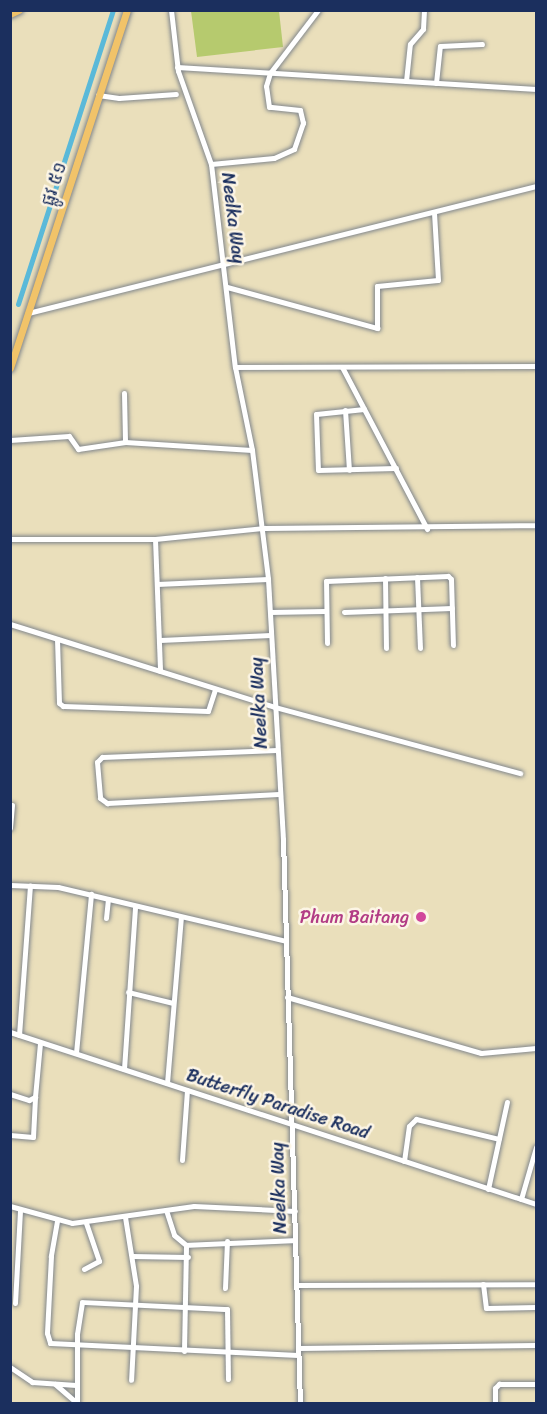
<!DOCTYPE html>
<meta charset="utf-8">
<style>
body{margin:0}
#map{position:relative;width:547px;height:1414px;overflow:hidden;background:#eadfbb;font-family:Sriracha,"Noto Sans Khmer",sans-serif}
div>[style]{position:absolute}
.green>*{inset:0;background:#b6ca6e}
.canal>*{height:5px;margin:-2.5px;padding:0 2.5px;transform-origin:2.5px;border-radius:2.5px;background:#5ab9d9}
.roads{filter:drop-shadow(0 0 2px #82878c) drop-shadow(0 0 2px #82878c)}
.minor>*{height:5px;margin:-2.5px;padding:0 2.5px;transform-origin:2.5px;border-radius:2.5px;background:#fff}
.major>*{height:7px;margin:-3.5px;padding:0 3.5px;transform-origin:3.5px;border-radius:3.5px;background:#f1c369}
.highway>*{height:8px;margin:-4px;padding:0 4px;transform-origin:4px;border-radius:4px;background:#f1c369}
.dots>*{width:16px;height:16px;translate:-50% -50%;box-sizing:border-box;border:3px solid #fcf5e5;border-radius:50%}
span{translate:-50% -50%;white-space:nowrap;text-align:center;line-height:1.15;-webkit-text-stroke:5px #fcf5e5;paint-order:stroke}
.street-label{font-size:18px;color:#1b2f5e}
.hotel-label{font-size:18px;color:#b23c85}
.right{translate:-100% -50%;text-align:right}
.frame{position:absolute;inset:0;border:12px solid #1b2f5e;pointer-events:none}
</style>
<div id="map">
<div class="green">
<div style="clip-path:polygon(191px 11px,279px 11px,283px 47px,197px 57px)"></div>
</div>
<div class="canal">
<div style="left:18px;top:304px;width:309px;rotate:-72.1deg"></div>
</div>
<div class="roads">
<div class="minor">
<div style="left:171px;top:10px;width:61px;rotate:83.5deg"></div>
<div style="left:178px;top:71px;width:99px;rotate:70.5deg"></div>
<div style="left:211px;top:164px;width:204px;rotate:83.3deg"></div>
<div style="left:235px;top:367px;width:85px;rotate:78.4deg"></div>
<div style="left:252px;top:450px;width:130px;rotate:82.9deg"></div>
<div style="left:268px;top:579px;width:260px;rotate:86.7deg"></div>
<div style="left:283px;top:839px;width:565px;rotate:88.28deg"></div>
<div style="left:177px;top:67px;width:360px;rotate:3.5deg"></div>
<div style="left:406px;top:81px;width:37px;rotate:-84deg"></div>
<div style="left:410px;top:44px;width:20px;rotate:-49deg"></div>
<div style="left:423px;top:29px;width:19px;rotate:-87deg"></div>
<div style="left:436px;top:83px;width:37px;rotate:-84deg"></div>
<div style="left:440px;top:46px;width:42px;rotate:-2.7deg"></div>
<div style="left:98px;top:95px;width:21px;rotate:8deg"></div>
<div style="left:119px;top:98px;width:57px;rotate:-4deg"></div>
<div style="left:211px;top:164px;width:63px;rotate:-5.4deg"></div>
<div style="left:274px;top:158px;width:22px;rotate:-24deg"></div>
<div style="left:294px;top:149px;width:28px;rotate:-71deg"></div>
<div style="left:303px;top:123px;width:13px;rotate:-103deg"></div>
<div style="left:300px;top:110px;width:31px;rotate:-174deg"></div>
<div style="left:269px;top:107px;width:21px;rotate:-98deg"></div>
<div style="left:266px;top:86px;width:14px;rotate:-73deg"></div>
<div style="left:270px;top:73px;width:79px;rotate:-52.7deg"></div>
<div style="left:227px;top:287px;width:156px;rotate:15.3deg"></div>
<div style="left:377px;top:328px;width:42px;rotate:-90deg"></div>
<div style="left:377px;top:286px;width:61px;rotate:-5.6deg"></div>
<div style="left:438px;top:280px;width:68px;rotate:-93.4deg"></div>
<div style="left:28px;top:313px;width:524px;rotate:-14.04deg"></div>
<div style="left:235px;top:367px;width:301px;rotate:-0.2deg"></div>
<div style="left:342px;top:367px;width:183px;rotate:62.3deg"></div>
<div style="left:124px;top:393px;width:49px;rotate:88.8deg"></div>
<div style="left:364px;top:409px;width:48px;rotate:174.1deg"></div>
<div style="left:316px;top:414px;width:56px;rotate:88deg"></div>
<div style="left:318px;top:470px;width:78px;rotate:-1.5deg"></div>
<div style="left:345px;top:410px;width:60px;rotate:86.2deg"></div>
<div style="left:10px;top:440px;width:59px;rotate:-3.9deg"></div>
<div style="left:69px;top:436px;width:16px;rotate:55deg"></div>
<div style="left:78px;top:449px;width:48px;rotate:-8.5deg"></div>
<div style="left:125px;top:442px;width:127px;rotate:3.6deg"></div>
<div style="left:10px;top:539px;width:145px"></div>
<div style="left:155px;top:539px;width:110px;rotate:-5.8deg"></div>
<div style="left:264px;top:528px;width:272px;rotate:-0.6deg"></div>
<div style="left:155px;top:539px;width:132px;rotate:87.8deg"></div>
<div style="left:417px;top:577px;width:71px;rotate:87.6deg"></div>
<div style="left:385px;top:578px;width:70px;rotate:89.2deg"></div>
<div style="left:157px;top:584px;width:111px;rotate:-2.6deg"></div>
<div style="left:270px;top:612px;width:55px;rotate:-1deg"></div>
<div style="left:344px;top:612px;width:108px;rotate:-2.1deg"></div>
<div style="left:10px;top:624px;width:278px;rotate:17.4deg"></div>
<div style="left:275px;top:707px;width:254px;rotate:15.1deg"></div>
<div style="left:57px;top:639px;width:64px;rotate:88.2deg"></div>
<div style="left:59px;top:703px;width:5px;rotate:37deg"></div>
<div style="left:63px;top:706px;width:145px;rotate:2deg"></div>
<div style="left:208px;top:711px;width:23px;rotate:-72deg"></div>
<div style="left:160px;top:640px;width:111px;rotate:-2.6deg"></div>
<div style="left:327px;top:643px;width:62px;rotate:-90.9deg"></div>
<div style="left:326px;top:581px;width:122px;rotate:-2.3deg"></div>
<div style="left:448px;top:576px;width:4px;rotate:45deg"></div>
<div style="left:451px;top:579px;width:66px;rotate:88.3deg"></div>
<div style="left:277px;top:750px;width:175px;rotate:177.7deg"></div>
<div style="left:102px;top:757px;width:7px;rotate:135deg"></div>
<div style="left:97px;top:762px;width:36px;rotate:85deg"></div>
<div style="left:100px;top:798px;width:9px;rotate:36deg"></div>
<div style="left:107px;top:803px;width:172px;rotate:-3deg"></div>
<div style="left:10px;top:828px;width:23px;rotate:-85deg"></div>
<div style="left:10px;top:885px;width:48px;rotate:2.4deg"></div>
<div style="left:58px;top:887px;width:234px;rotate:13.3deg"></div>
<div style="left:106px;top:918px;width:19px;rotate:-84deg"></div>
<div style="left:128px;top:992px;width:46px;rotate:13.7deg"></div>
<div style="left:287px;top:997px;width:202px;rotate:16.1deg"></div>
<div style="left:481px;top:1053px;width:55px;rotate:-5.2deg"></div>
<div style="left:10px;top:1032px;width:553px;rotate:18.11deg"></div>
<div style="left:19px;top:1035px;width:150px;rotate:-85.8deg"></div>
<div style="left:76px;top:1053px;width:160px;rotate:-84.6deg"></div>
<div style="left:124px;top:1069px;width:163px;rotate:-86.1deg"></div>
<div style="left:167px;top:1083px;width:166px;rotate:-85.2deg"></div>
<div style="left:10px;top:1094px;width:20px;rotate:18deg"></div>
<div style="left:29px;top:1100px;width:7px;rotate:-27deg"></div>
<div style="left:35px;top:1097px;width:54px;rotate:-84.7deg"></div>
<div style="left:10px;top:1135px;width:23px;rotate:5deg"></div>
<div style="left:33px;top:1137px;width:40px;rotate:-87.1deg"></div>
<div style="left:182px;top:1160px;width:70px;rotate:-85.9deg"></div>
<div style="left:404px;top:1161px;width:35px;rotate:-82deg"></div>
<div style="left:409px;top:1126px;width:10px;rotate:-45deg"></div>
<div style="left:416px;top:1119px;width:85px;rotate:13.5deg"></div>
<div style="left:488px;top:1189px;width:89px;rotate:-77.7deg"></div>
<div style="left:521px;top:1199px;width:54px;rotate:-73.9deg"></div>
<div style="left:10px;top:1206px;width:64px;rotate:15.3deg"></div>
<div style="left:72px;top:1223px;width:123px;rotate:-7.9deg"></div>
<div style="left:194px;top:1206px;width:101px;rotate:2.8deg"></div>
<div style="left:166px;top:1210px;width:26px;rotate:72deg"></div>
<div style="left:174px;top:1235px;width:16px;rotate:40deg"></div>
<div style="left:125px;top:1217px;width:70px;rotate:80.9deg"></div>
<div style="left:136px;top:1286px;width:94px;rotate:93deg"></div>
<div style="left:57px;top:1221px;width:36px;rotate:100deg"></div>
<div style="left:51px;top:1256px;width:77px;rotate:93deg"></div>
<div style="left:47px;top:1333px;width:10px;rotate:73deg"></div>
<div style="left:50px;top:1343px;width:248px;rotate:2.8deg"></div>
<div style="left:132px;top:1256px;width:56px;rotate:1deg"></div>
<div style="left:84px;top:1269px;width:17px;rotate:-28deg"></div>
<div style="left:99px;top:1261px;width:40px;rotate:-108.9deg"></div>
<div style="left:483px;top:1284px;width:24px;rotate:83deg"></div>
<div style="left:486px;top:1308px;width:50px;rotate:-1.1deg"></div>
<div style="left:296px;top:1285px;width:240px;rotate:-0.2deg"></div>
<div style="left:225px;top:1288px;width:47px;rotate:-87.6deg"></div>
<div style="left:15px;top:1303px;width:93px;rotate:-86.9deg"></div>
<div style="left:298px;top:1348px;width:238px;rotate:-0.7deg"></div>
<div style="left:184px;top:1351px;width:106px;rotate:-88.9deg"></div>
<div style="left:186px;top:1245px;width:109px;rotate:-2.6deg"></div>
<div style="left:10px;top:1367px;width:27px;rotate:34deg"></div>
<div style="left:32px;top:1382px;width:44px;rotate:3.9deg"></div>
<div style="left:55px;top:1384px;width:28px;rotate:41deg"></div>
<div style="left:77px;top:1404px;width:70px;rotate:-90deg"></div>
<div style="left:77px;top:1334px;width:32px;rotate:-81deg"></div>
<div style="left:82px;top:1302px;width:145px;rotate:2.8deg"></div>
<div style="left:227px;top:1309px;width:70px;rotate:89.2deg"></div>
<div style="left:495px;top:1404px;width:16px;rotate:-90deg"></div>
<div style="left:495px;top:1388px;width:6px;rotate:-45deg"></div>
<div style="left:499px;top:1384px;width:37px"></div>
</div>
<div class="major">
<div style="left:10px;top:368px;width:377px;rotate:-71.9deg"></div>
</div>
<div class="highway">
<div style="left:10px;top:14px;width:10px;rotate:-24deg"></div>
</div>
</div>
<div class="dots">
<div style="left:421px;top:917px;background:#d1479c"></div>
</div>
<div class="street-label">
<span style="left:54px;top:184px;rotate:-72deg">ផ្លូវ ៥១</span>
<span style="left:233px;top:218px;rotate:83deg">Neelka Way</span>
<span style="left:259px;top:703px;rotate:-93deg">Neelka Way</span>
<span style="left:278px;top:1104px;rotate:18deg">Butterfly Paradise Road</span>
<span style="left:279px;top:1188px;rotate:-92deg">Neelka Way</span>
</div>
<div class="hotel-label">
<span class="right" style="left:409px;top:917px">Phum Baitang</span>
</div>
<div class="frame"></div>
</div>
